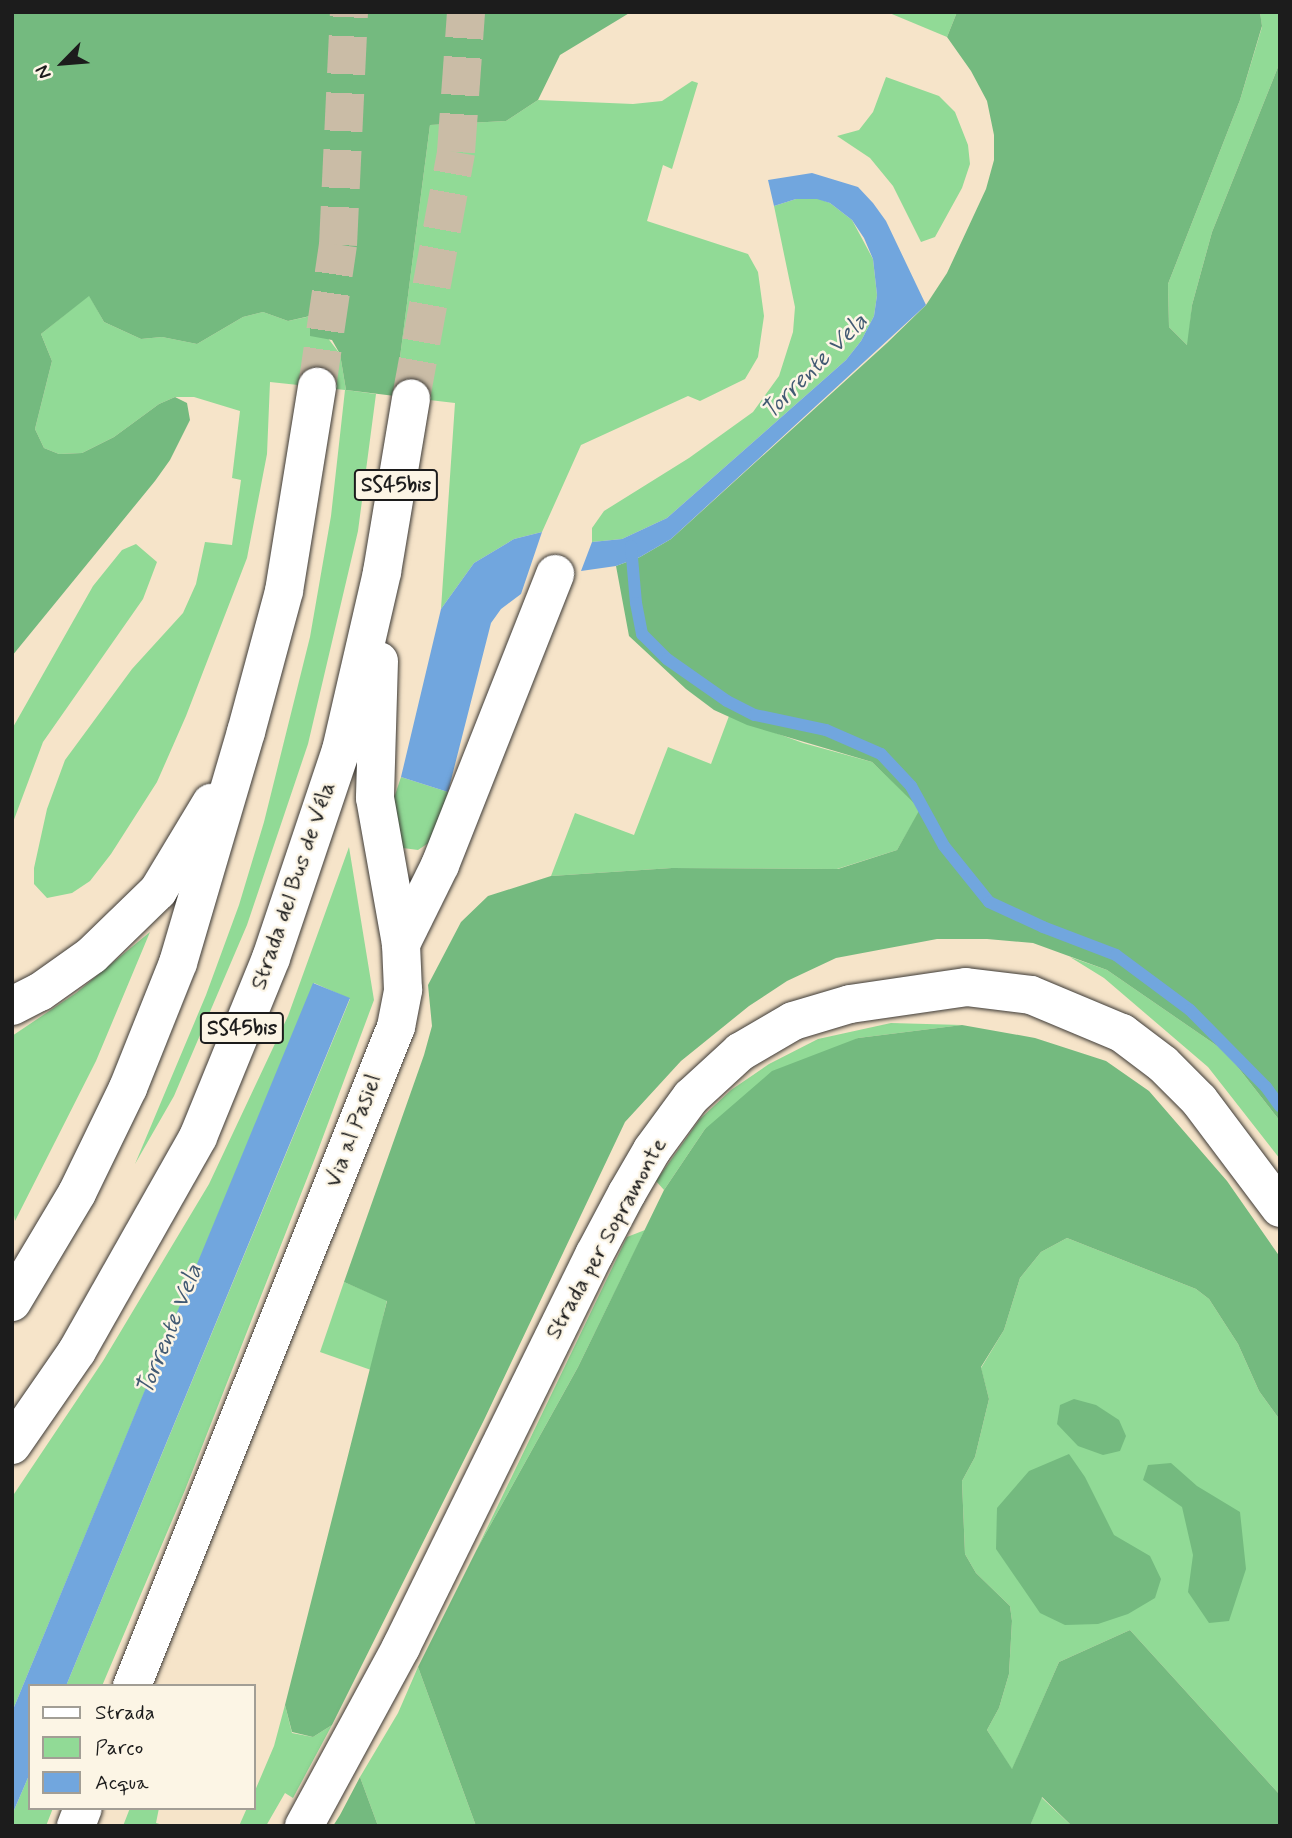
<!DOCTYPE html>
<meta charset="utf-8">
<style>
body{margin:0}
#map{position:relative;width:1292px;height:1838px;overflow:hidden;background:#f6e4c9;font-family:Mynerve,sans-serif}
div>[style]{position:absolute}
.green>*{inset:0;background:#91da96}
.forest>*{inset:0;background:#74ba7f}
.water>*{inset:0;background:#71a6de}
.stream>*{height:12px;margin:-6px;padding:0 6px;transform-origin:6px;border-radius:6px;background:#71a6de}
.highway-tunnel>*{height:38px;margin-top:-19px;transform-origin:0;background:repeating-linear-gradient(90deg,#cabca6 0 38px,transparent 0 57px)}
.roads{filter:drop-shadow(0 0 2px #3d3a36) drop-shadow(0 0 2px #3d3a36)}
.minor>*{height:38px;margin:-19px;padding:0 19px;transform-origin:19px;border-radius:19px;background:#fff}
.major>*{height:38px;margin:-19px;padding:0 19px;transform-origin:19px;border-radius:19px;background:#fff}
.highway>*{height:38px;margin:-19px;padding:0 19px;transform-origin:19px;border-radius:19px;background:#fff}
span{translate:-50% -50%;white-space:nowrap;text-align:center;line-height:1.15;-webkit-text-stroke:5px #fcf5e5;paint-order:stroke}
.shield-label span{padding:2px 5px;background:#fcf5e5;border:2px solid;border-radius:5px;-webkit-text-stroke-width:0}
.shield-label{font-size:21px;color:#1c1c1c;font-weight:700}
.street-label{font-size:23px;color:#1c1c1c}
.water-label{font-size:24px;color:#425a73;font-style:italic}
.frame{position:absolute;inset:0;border:14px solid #1c1c1c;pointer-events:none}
.legend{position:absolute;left:28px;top:1684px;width:228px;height:126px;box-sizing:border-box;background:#fcf5e5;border:2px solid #a29e95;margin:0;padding:9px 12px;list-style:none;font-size:21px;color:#1c1c1c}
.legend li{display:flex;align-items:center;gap:14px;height:35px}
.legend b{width:35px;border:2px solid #a29e95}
.north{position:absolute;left:28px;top:28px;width:70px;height:70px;-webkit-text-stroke:5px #fcf5e5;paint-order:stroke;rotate:245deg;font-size:19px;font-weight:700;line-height:28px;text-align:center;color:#1c1c1c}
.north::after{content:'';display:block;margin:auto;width:24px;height:32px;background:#1c1c1c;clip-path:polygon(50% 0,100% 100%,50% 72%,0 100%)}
</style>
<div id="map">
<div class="green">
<div style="clip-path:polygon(887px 12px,957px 12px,947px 37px)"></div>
<div style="clip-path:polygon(1260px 12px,1280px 12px,1280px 62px,1212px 232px,1192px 305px,1188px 346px,1169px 327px,1168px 284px,1240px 100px,1262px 27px)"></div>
<div style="clip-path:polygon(886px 77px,939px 96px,955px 112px,968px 145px,970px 164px,962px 188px,935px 237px,921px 242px,893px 186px,870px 158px,837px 136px,859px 130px,873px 112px)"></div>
<div style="clip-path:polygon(692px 81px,698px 83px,672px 169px,663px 165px,647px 221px,748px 254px,758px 272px,764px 316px,758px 357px,745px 379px,700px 401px,688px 396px,581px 445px,542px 532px,514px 539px,474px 563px,441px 609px,455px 403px,395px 396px,430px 125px,506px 121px,538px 100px,633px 104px,662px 101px)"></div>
<div style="clip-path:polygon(817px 198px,830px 203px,852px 220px,873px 259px,877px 295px,874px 316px,861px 341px,846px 360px,667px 518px,622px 539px,592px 542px,592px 528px,604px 511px,689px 458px,753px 412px,779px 376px,793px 332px,795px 307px,774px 206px,796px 199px)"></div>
<div style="clip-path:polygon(89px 295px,104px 322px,141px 339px,162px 337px,197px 344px,243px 317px,263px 312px,288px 321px,311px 316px,340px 354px,346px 390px,376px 394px,358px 531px,308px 744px,247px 925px,174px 1096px,135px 1164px,206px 995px,239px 905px,264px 822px,310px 637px,331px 516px,345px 390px,270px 382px,267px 454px,247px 558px,186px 716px,157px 782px,111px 854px,90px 881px,72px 893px,47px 898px,34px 884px,34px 868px,47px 809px,65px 760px,132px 669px,183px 613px,196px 584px,205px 542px,232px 545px,241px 480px,232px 478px,240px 411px,194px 397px,175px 397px,159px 404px,114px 437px,82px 453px,59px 454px,44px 448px,35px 429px,52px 361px,41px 334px)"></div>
<div style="clip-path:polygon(136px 544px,157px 562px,143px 599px,43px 742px,12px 825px,12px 729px,93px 586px,122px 550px)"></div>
<div style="clip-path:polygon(729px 716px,803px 743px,872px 762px,921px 809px,897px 850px,837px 869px,672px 868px,551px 876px,575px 813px,634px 835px,668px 747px,711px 764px)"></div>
<div style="clip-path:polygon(401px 777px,448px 792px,433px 840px,418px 850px,403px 848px,397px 841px,394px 798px)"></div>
<div style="clip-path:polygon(349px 847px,374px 1000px,317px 1153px,185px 1490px,102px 1686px,66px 1686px,350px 999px,314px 983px,12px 1712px,12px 1497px,103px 1361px,209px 1184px,288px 1016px)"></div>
<div style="clip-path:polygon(150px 932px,96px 1061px,15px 1221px,12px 1203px,12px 1036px,76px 993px)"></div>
<div style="clip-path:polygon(1070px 957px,1107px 970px,1226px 1052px,1280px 1121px,1280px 1159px,1208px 1067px,1104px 978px)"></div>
<div style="clip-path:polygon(891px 1023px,962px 1025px,858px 1038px,705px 1129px,664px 1190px,656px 1181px,700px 1119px,731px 1090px,769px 1064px,818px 1039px)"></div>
<div style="clip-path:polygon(645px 1230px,578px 1367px,476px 1551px,627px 1237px)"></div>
<div style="clip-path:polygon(1067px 1238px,1196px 1289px,1209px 1299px,1238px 1344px,1259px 1391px,1280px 1420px,1280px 1795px,1130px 1630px,1059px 1662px,1012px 1770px,987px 1730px,999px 1708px,1009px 1674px,1012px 1621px,1010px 1606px,976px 1573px,965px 1554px,962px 1481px,975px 1457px,989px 1399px,981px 1368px,1004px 1330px,1020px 1278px,1041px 1252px)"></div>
<div style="clip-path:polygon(344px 1282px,387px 1300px,371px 1370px,320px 1352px)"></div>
<div style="clip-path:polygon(418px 1667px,476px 1826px,378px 1826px,360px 1777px,398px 1713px)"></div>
<div style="clip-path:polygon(285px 1705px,292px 1733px,313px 1737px,332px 1725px,293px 1798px,285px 1793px,266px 1826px,239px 1826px,247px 1808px,254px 1808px,254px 1793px,274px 1746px)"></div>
<div style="clip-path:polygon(30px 1773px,30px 1808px,53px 1808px,46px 1826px,12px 1826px,12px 1815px)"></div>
<div style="clip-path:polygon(1041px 1797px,1072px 1826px,1030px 1826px)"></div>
<div style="clip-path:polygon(130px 1808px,159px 1808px,156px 1823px,166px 1826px,123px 1826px)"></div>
</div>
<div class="forest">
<div style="clip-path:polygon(12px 12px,631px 12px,560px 55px,538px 100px,506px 121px,430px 125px,395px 396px,346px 390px,340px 354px,332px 340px,310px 336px,310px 316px,288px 321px,263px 312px,243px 317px,197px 344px,162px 337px,141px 339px,104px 322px,89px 296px,41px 334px,52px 361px,35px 429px,44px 448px,59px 454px,82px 453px,114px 437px,159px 404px,175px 397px,187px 403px,190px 420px,170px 460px,155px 481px,12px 656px)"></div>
<div style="clip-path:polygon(957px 12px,1260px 12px,1262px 26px,1240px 100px,1168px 284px,1169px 327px,1187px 345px,1192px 305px,1212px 232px,1280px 62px,1280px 1121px,1226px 1052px,1107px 970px,1033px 943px,987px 939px,937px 939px,836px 958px,787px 981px,749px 1006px,681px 1061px,625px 1122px,484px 1420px,332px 1725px,313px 1737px,292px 1732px,285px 1705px,387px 1301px,344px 1282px,424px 1055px,432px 1026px,428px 985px,461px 922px,488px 896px,551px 876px,672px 868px,838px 869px,897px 850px,920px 809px,872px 762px,747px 725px,714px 710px,686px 689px,629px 636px,616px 566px,640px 557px,671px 539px,887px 343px,926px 305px,947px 273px,986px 189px,994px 160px,994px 135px,987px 101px,971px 71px,947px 37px)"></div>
<div style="clip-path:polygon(962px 1025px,1035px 1038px,1106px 1061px,1149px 1091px,1227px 1181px,1280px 1257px,1280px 1420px,1259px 1391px,1238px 1344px,1209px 1299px,1196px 1289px,1067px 1238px,1041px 1252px,1020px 1278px,1004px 1330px,981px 1367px,989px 1399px,975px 1457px,962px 1481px,965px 1554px,976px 1573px,1010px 1606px,1012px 1621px,1009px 1674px,999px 1708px,987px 1730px,1012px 1769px,1059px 1662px,1130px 1630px,1280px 1795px,1280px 1826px,1072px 1826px,1042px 1797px,1030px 1826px,476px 1826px,418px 1667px,476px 1551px,578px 1367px,664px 1190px,705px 1129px,772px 1071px,858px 1038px)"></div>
<div style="clip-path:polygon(1074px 1399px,1096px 1405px,1119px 1420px,1126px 1436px,1120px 1451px,1103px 1455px,1078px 1446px,1057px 1424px,1060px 1405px)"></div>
<div style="clip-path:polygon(1069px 1454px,1085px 1477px,1114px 1535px,1150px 1556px,1161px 1579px,1155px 1598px,1128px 1614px,1098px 1624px,1065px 1625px,1040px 1613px,996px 1549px,997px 1508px,1029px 1471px)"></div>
<div style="clip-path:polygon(1171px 1463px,1197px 1486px,1240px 1512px,1246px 1569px,1229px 1621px,1209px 1623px,1188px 1592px,1193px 1555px,1182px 1507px,1143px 1480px,1148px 1465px)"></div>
<div style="clip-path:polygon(360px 1777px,378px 1826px,333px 1826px,340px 1815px)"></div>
</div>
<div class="water">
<div style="clip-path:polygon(812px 173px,858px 187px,873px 203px,886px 221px,926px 305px,671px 539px,640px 557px,616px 566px,581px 571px,592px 542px,622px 539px,667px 518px,846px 360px,861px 341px,874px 316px,877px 295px,873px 259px,864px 238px,852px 220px,830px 203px,817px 199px,796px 199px,774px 206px,768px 180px)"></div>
<div style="clip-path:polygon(542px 532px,521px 594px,501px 609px,491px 623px,448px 792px,401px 777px,441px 609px,474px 563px,514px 539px)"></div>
<div style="clip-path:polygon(313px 983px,350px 998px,66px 1686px,30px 1686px,30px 1773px,12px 1815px,12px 1712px)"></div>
</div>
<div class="stream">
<div style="left:631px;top:546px;width:57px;rotate:85deg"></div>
<div style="left:636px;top:603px;width:32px;rotate:79deg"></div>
<div style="left:642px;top:634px;width:35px;rotate:45deg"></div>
<div style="left:667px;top:659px;width:73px;rotate:35deg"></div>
<div style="left:727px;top:701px;width:31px;rotate:27deg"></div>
<div style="left:755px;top:715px;width:73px;rotate:11.9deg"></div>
<div style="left:826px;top:730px;width:60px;rotate:23.6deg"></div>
<div style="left:881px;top:754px;width:44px;rotate:46.8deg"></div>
<div style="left:911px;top:786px;width:68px;rotate:61.2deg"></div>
<div style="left:944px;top:846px;width:72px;rotate:51.2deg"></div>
<div style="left:989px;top:902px;width:60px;rotate:24.8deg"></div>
<div style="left:1043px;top:927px;width:78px;rotate:21deg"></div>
<div style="left:1116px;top:955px;width:92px;rotate:36.6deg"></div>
<div style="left:1190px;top:1010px;width:108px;rotate:45.4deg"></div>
<div style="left:1266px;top:1087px;width:24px;rotate:54deg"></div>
</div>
<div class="highway-tunnel">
<div style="left:317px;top:387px;width:144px;rotate:-81.6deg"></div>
<div style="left:338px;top:245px;width:233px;rotate:-87.3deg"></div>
<div style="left:411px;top:398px;width:250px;rotate:-79.6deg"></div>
<div style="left:456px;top:152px;width:140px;rotate:-85.9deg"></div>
</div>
<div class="roads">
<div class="minor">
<div style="left:401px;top:944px;width:88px;rotate:-63.7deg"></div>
<div style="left:440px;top:865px;width:313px;rotate:-68.4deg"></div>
</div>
<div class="major">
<div style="left:132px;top:1686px;width:710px;rotate:-68.17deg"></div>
<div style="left:396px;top:1027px;width:38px;rotate:-79deg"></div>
<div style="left:403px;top:990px;width:46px;rotate:-92.5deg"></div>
<div style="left:76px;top:1826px;width:19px;rotate:-69deg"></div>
<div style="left:304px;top:1826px;width:204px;rotate:-61.5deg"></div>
<div style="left:401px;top:1647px;width:437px;rotate:-63.8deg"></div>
<div style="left:594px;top:1255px;width:70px;rotate:-62deg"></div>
<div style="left:627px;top:1193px;width:50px;rotate:-59.8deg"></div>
<div style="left:652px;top:1150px;width:66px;rotate:-53.7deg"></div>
<div style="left:691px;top:1097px;width:67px;rotate:-42.6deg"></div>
<div style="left:740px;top:1052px;width:61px;rotate:-30.3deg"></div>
<div style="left:793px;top:1021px;width:59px;rotate:-16.6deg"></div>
<div style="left:850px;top:1004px;width:117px;rotate:-8.3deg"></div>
<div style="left:966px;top:987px;width:65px;rotate:7deg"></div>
<div style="left:1031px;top:995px;width:99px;rotate:22.7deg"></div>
<div style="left:1122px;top:1033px;width:51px;rotate:37.1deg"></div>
<div style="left:1163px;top:1064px;width:51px;rotate:45deg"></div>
<div style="left:1199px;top:1100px;width:135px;rotate:53.1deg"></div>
</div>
<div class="highway">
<div style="left:379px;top:661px;width:137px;rotate:91.7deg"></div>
<div style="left:375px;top:798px;width:148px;rotate:79.9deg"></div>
<div style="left:12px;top:1006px;width:31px;rotate:-27deg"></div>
<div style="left:40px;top:992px;width:64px;rotate:-35.4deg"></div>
<div style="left:92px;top:955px;width:92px;rotate:-44.1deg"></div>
<div style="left:158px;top:891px;width:103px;rotate:-58.9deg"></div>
<div style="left:12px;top:1302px;width:127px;rotate:-59.2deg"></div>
<div style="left:77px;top:1193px;width:117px;rotate:-64.1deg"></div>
<div style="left:128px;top:1088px;width:135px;rotate:-68.2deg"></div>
<div style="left:178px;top:963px;width:241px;rotate:-73.6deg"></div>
<div style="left:246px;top:732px;width:146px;rotate:-74.9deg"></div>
<div style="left:284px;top:591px;width:207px;rotate:-80.8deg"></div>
<div style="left:12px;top:1445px;width:114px;rotate:-55.3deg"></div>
<div style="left:77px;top:1351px;width:246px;rotate:-60.5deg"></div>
<div style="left:198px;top:1137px;width:193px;rotate:-67.8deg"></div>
<div style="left:271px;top:958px;width:219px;rotate:-71.4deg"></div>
<div style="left:341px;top:750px;width:183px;rotate:-77deg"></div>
<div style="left:382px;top:572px;width:176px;rotate:-80.5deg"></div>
</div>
</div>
<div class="shield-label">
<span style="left:396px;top:485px">SS45bis</span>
<span style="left:242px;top:1028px">SS45bis</span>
</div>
<div class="street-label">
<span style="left:294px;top:886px;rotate:-71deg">Strada del Bus de Véla</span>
<span style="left:354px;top:1131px;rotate:-69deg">Via al Pasiel</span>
<span style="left:607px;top:1239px;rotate:-61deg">Strada per Sopramonte</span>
</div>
<div class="water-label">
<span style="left:815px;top:367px;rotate:-45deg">Torrente Vela</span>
<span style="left:170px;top:1330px;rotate:-68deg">Torrente Vela</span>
</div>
<div class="frame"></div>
<ul class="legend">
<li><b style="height:9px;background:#fff"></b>Strada</li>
<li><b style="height:19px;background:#91da96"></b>Parco</li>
<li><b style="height:19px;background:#71a6de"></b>Acqua</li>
</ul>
<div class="north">N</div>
</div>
